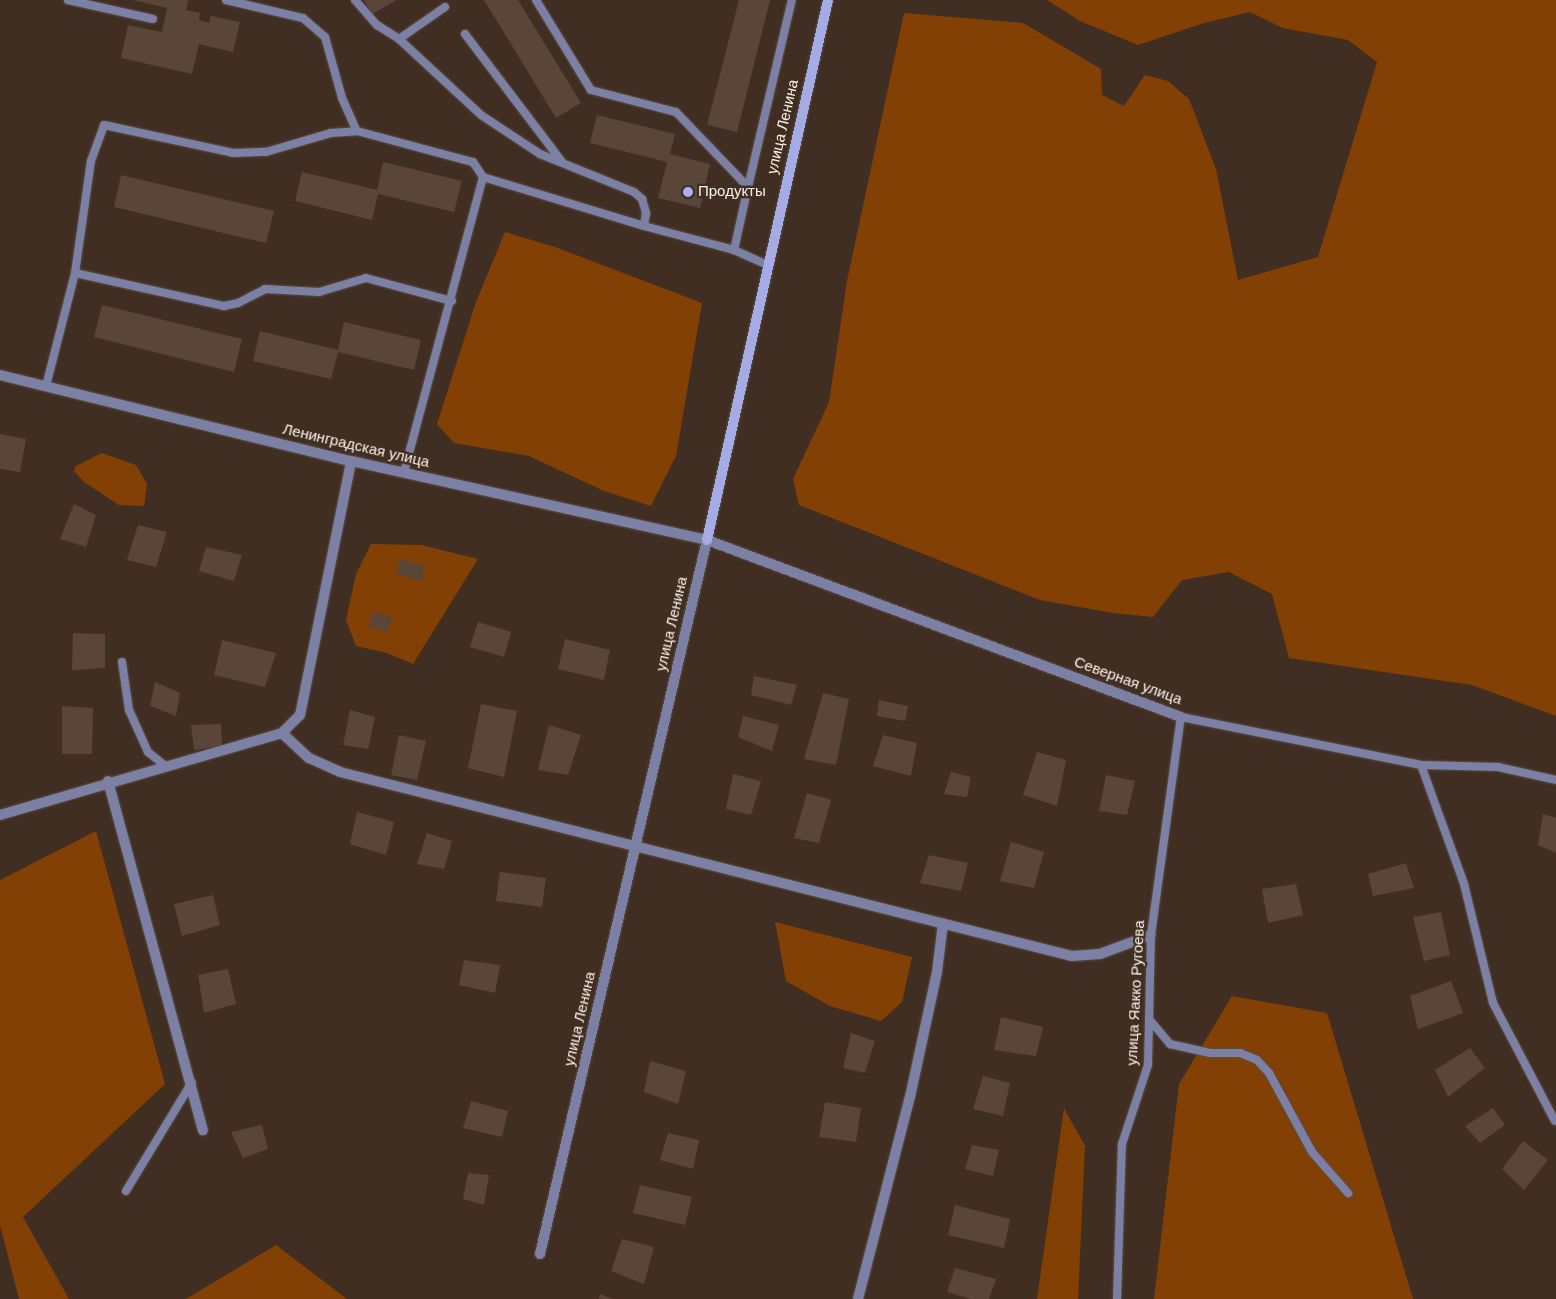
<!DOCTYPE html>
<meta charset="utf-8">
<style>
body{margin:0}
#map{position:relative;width:1556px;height:1299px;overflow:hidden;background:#402e22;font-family:"DM Sans",sans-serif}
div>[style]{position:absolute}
.green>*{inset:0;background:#834004}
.building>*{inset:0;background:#594639}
.roads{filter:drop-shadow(0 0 1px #5e4d42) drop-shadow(0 0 1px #5e4d42)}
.lane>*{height:8px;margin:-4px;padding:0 4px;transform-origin:4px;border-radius:4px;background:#7c80a4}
.street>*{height:10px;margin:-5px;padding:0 5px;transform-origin:5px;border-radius:5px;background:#7c80a4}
.secondary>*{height:10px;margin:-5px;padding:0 5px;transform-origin:5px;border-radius:5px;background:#a5ace5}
.dots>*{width:14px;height:14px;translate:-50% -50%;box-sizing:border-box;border:2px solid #402e22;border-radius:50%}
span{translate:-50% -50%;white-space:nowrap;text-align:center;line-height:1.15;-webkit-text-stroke:4.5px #402e22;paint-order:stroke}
.street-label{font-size:15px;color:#fdf1e9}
.poi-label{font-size:15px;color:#fdf1e9}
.left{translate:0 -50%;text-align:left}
</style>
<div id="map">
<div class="green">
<div style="clip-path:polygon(1047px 0,1556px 0,1556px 716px,1472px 685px,1289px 658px,1272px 594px,1229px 572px,1182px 580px,1153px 617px,1113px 613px,1040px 600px,799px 505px,793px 479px,829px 402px,847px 281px,904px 13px,1023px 23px,1101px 69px,1102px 95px,1124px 106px,1145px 75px,1168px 81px,1189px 99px,1216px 169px,1238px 280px,1318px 257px,1377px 62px,1348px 40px,1283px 28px,1250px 12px,1204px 23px,1138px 45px,1080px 21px)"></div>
<div style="clip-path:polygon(505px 232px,555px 247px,702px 303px,676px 456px,651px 506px,604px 491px,529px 456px,454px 443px,437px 424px,476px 302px)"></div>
<div style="clip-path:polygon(102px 453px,136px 465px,147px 484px,144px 506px,119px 505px,84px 482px,74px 471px,76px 466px)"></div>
<div style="clip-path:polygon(371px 544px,422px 545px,478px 559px,413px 664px,387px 653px,356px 646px,346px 620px,356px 574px)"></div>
<div style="clip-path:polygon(96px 831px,165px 1084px,23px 1217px,69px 1299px,19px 1299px,0 1225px,0 880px)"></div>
<div style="clip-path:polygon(775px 922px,912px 957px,902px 1002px,881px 1021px,830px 1006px,786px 981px)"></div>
<div style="clip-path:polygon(1232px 996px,1327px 1013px,1413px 1299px,1154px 1299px,1179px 1084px)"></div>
<div style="clip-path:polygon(1064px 1108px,1085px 1146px,1078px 1299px,1037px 1299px)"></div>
<div style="clip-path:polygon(276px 1245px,347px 1299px,186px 1299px)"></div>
</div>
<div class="building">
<div style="clip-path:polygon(133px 0,188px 0,186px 10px,200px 13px,199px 20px,209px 23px,211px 16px,240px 22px,233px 52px,199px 44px,192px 74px,121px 58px,128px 25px,162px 32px,167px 8px)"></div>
<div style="clip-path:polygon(364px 0,397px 0,372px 14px)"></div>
<div style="clip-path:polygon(484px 0,518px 0,581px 103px,556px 118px)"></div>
<div style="clip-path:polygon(739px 0,770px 0,737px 132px,707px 125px)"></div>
<div style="clip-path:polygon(597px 115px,675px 134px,670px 154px,710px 164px,700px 208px,658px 198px,667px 162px,590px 143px)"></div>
<div style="clip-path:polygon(383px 162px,462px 181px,454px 212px,378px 194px,372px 220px,295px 201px,302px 172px,377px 190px)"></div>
<div style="clip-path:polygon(121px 175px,274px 211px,266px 243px,114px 207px)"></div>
<div style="clip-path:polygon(102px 305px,242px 339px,234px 372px,94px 337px)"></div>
<div style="clip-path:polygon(344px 322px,421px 340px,414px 370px,338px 352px,331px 379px,253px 361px,260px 331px,338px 350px)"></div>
<div style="clip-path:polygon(0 434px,26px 439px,20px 472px,0 469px)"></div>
<div style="clip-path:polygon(74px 504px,96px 515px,86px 547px,60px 539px)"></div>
<div style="clip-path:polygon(138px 525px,167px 532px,156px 567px,127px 560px)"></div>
<div style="clip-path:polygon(206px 547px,242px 555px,234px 581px,199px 571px)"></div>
<div style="clip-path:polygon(400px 559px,425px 566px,421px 581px,396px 574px)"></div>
<div style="clip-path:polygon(372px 612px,392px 617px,388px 632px,369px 627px)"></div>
<div style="clip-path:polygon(478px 622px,511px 632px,504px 657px,470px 647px)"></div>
<div style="clip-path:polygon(73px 633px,105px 634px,105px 668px,72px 670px)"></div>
<div style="clip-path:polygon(565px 639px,610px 650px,604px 680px,558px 669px)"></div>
<div style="clip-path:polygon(222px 640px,276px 653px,265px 687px,214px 675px)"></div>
<div style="clip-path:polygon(754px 676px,797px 685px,791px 705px,751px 695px)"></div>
<div style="clip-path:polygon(155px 682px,180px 693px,176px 716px,150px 706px)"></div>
<div style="clip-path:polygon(823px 693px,849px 699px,836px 765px,804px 759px)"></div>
<div style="clip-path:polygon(879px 700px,908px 706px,905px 721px,877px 716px)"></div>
<div style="clip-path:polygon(481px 704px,517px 711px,504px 777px,468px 768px)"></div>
<div style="clip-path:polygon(62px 706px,93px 708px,92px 754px,62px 754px)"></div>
<div style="clip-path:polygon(350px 710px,375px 717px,368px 749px,343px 745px)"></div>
<div style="clip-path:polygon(743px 716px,779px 725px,772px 751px,738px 737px)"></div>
<div style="clip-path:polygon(221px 724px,222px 746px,194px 750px,191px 725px)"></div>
<div style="clip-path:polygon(549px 725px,581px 735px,568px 775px,538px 770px)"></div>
<div style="clip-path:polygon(399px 735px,426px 741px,417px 780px,391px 775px)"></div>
<div style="clip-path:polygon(883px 735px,917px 743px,911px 776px,873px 766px)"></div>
<div style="clip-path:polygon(1037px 752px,1066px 760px,1057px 806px,1023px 795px)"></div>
<div style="clip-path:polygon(951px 772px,971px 777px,967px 797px,944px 794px)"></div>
<div style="clip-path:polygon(733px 774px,761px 781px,751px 815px,726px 809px)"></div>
<div style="clip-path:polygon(1106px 775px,1135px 781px,1127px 815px,1099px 811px)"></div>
<div style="clip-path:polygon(807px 793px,831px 800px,819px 843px,794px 838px)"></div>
<div style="clip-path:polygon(357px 812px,394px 822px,386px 855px,350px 844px)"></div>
<div style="clip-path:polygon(1543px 814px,1556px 818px,1556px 853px,1538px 845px)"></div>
<div style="clip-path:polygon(427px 833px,452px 841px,444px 869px,417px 864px)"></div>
<div style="clip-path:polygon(1011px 842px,1044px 852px,1034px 888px,1000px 881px)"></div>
<div style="clip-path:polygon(929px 855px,968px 863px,961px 891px,920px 883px)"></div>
<div style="clip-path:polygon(1406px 863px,1414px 888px,1373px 896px,1368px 874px)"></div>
<div style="clip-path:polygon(500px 872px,546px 878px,542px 907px,496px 901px)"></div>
<div style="clip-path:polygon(1296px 884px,1303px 915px,1268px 923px,1262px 889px)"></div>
<div style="clip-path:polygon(213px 895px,220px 925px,182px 936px,174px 904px)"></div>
<div style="clip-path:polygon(1441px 912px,1450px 955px,1424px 961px,1413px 917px)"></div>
<div style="clip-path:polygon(464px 960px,500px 965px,495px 993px,459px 985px)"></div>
<div style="clip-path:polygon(228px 969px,236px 1004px,204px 1013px,198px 975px)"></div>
<div style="clip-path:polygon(1451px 981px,1463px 1013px,1418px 1029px,1410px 996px)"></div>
<div style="clip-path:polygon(1001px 1017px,1043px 1027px,1036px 1056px,994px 1050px)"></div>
<div style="clip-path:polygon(851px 1033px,875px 1041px,865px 1073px,843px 1068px)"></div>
<div style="clip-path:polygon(1470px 1048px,1485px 1068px,1448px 1097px,1435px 1070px)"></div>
<div style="clip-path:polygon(650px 1061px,686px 1071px,678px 1104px,644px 1092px)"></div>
<div style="clip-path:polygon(983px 1076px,1010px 1083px,1003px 1116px,973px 1109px)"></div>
<div style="clip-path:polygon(471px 1101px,508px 1111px,502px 1137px,463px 1128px)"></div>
<div style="clip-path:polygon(825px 1102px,861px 1108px,856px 1142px,819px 1137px)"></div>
<div style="clip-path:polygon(1493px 1108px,1505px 1125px,1480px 1143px,1465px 1126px)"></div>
<div style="clip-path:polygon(262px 1125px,268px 1149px,243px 1158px,231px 1132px)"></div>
<div style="clip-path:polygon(668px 1133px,699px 1140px,693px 1169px,660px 1160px)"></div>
<div style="clip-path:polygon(1523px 1141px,1548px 1160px,1524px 1190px,1502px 1169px)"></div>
<div style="clip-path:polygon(972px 1145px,999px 1150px,993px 1176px,965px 1169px)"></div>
<div style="clip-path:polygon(468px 1173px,489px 1175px,484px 1205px,463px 1199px)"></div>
<div style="clip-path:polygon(640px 1185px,692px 1197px,685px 1225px,633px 1213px)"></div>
<div style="clip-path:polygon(955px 1205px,1010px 1219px,1004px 1248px,948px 1235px)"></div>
<div style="clip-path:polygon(622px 1239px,654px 1247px,644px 1284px,611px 1271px)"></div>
<div style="clip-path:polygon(955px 1268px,996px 1279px,989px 1299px,971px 1299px,947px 1292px)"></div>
<div style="clip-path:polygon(600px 1294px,613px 1299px,599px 1299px)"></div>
</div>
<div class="roads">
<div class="lane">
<div style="left:68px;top:0;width:87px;rotate:12.6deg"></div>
<div style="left:226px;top:0;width:79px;rotate:13.2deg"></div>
<div style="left:303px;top:18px;width:29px;rotate:41deg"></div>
<div style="left:325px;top:37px;width:63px;rotate:74.4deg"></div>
<div style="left:342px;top:98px;width:36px;rotate:66deg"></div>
<div style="left:355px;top:0;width:33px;rotate:49deg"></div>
<div style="left:377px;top:25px;width:26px;rotate:32deg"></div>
<div style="left:536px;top:0;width:105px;rotate:58.6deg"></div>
<div style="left:591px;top:90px;width:88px;rotate:14.5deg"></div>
<div style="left:676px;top:112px;width:104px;rotate:46.2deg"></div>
<div style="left:748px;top:187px;width:65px;rotate:102.5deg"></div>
<div style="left:445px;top:7px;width:56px;rotate:145.2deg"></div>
<div style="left:399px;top:39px;width:112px;rotate:42.8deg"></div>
<div style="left:481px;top:115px;width:71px;rotate:33.5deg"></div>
<div style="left:540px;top:154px;width:101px;rotate:22deg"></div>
<div style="left:634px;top:192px;width:11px;rotate:41deg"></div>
<div style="left:642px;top:199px;width:15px;rotate:74deg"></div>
<div style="left:646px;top:213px;width:13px;rotate:99deg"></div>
<div style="left:465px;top:34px;width:161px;rotate:52.8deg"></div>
<div style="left:748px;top:187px;width:192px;rotate:-76.8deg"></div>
<div style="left:75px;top:273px;width:153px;rotate:12.5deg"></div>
<div style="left:224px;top:306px;width:14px;rotate:-12deg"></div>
<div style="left:238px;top:303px;width:30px;rotate:-27deg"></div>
<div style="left:265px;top:289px;width:54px;rotate:3.2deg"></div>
<div style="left:319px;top:292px;width:49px;rotate:-16.6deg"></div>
<div style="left:366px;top:278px;width:89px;rotate:15deg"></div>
<div style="left:46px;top:386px;width:117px;rotate:-75.6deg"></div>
<div style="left:75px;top:273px;width:113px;rotate:-81.9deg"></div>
<div style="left:91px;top:161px;width:38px;rotate:-70deg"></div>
<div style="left:104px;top:125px;width:132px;rotate:12.2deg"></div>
<div style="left:233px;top:153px;width:33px;rotate:-2deg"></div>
<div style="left:266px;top:152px;width:68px;rotate:-16.3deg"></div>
<div style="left:331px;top:133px;width:26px;rotate:-4deg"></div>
<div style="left:357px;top:131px;width:120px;rotate:15deg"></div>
<div style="left:473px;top:162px;width:18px;rotate:56deg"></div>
<div style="left:404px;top:472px;width:305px;rotate:-75deg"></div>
<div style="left:483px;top:177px;width:168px;rotate:16.9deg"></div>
<div style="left:644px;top:226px;width:93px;rotate:14.9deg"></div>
<div style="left:734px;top:250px;width:36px;rotate:24deg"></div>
<div style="left:122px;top:662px;width:49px;rotate:81.7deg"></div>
<div style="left:129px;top:710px;width:46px;rotate:65.7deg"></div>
<div style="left:148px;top:752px;width:21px;rotate:39deg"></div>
<div style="left:1421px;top:765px;width:127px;rotate:70.1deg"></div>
<div style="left:1464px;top:884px;width:122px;rotate:76.3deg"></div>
<div style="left:1493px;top:1003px;width:133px;rotate:62.3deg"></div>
<div style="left:1149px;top:1019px;width:33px;rotate:50deg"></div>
<div style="left:1170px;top:1044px;width:41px;rotate:12.7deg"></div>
<div style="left:1210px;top:1053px;width:30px"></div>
<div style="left:1240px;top:1053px;width:18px;rotate:22deg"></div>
<div style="left:1257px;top:1060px;width:18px;rotate:47deg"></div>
<div style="left:1269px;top:1073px;width:90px;rotate:61.4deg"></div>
<div style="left:1312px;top:1152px;width:55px;rotate:48.7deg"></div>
<div style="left:126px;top:1191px;width:127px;rotate:-58.8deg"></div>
<div style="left:1117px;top:1299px;width:155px;rotate:-88.2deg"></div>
<div style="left:1122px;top:1144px;width:83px;rotate:-71.8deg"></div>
<div style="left:1148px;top:1065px;width:130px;rotate:-88.7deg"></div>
<div style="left:1151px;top:935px;width:220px;rotate:-82.2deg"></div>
<div style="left:1181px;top:717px;width:245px;rotate:11.3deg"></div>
<div style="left:1421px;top:765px;width:77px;rotate:1.5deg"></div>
<div style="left:1498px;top:767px;width:59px;rotate:12.6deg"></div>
</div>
<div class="street">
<div style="left:0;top:375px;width:361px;rotate:13.8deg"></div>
<div style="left:351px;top:461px;width:365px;rotate:12.5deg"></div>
<div style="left:707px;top:540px;width:506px;rotate:20.48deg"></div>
<div style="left:282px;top:733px;width:37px;rotate:43deg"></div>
<div style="left:309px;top:758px;width:34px;rotate:24deg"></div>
<div style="left:340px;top:772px;width:755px;rotate:14.11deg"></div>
<div style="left:1072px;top:956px;width:28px;rotate:-4deg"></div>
<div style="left:1100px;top:954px;width:54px;rotate:-20.4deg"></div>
<div style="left:108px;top:781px;width:362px;rotate:74.8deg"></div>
<div style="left:0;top:815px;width:294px;rotate:-16.2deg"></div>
<div style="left:282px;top:733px;width:25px;rotate:-45deg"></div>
<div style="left:300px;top:715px;width:259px;rotate:-78.6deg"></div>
<div style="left:540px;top:1254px;width:733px;rotate:-76.84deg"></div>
<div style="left:858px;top:1299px;width:209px;rotate:-75.6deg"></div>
<div style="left:910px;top:1097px;width:128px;rotate:-77.8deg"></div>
<div style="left:937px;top:972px;width:49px;rotate:-83deg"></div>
</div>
<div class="secondary">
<div style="left:707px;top:540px;width:553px;rotate:-77.37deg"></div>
</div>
</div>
<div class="dots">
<div style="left:688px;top:192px;background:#a8b0fc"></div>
</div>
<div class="street-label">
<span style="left:783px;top:127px;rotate:-77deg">улица Ленина</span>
<span style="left:356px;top:446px;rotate:13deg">Ленинградская улица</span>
<span style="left:672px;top:624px;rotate:-77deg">улица Ленина</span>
<span style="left:1128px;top:681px;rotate:20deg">Северная улица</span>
<span style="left:1136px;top:993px;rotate:-87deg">улица Яакко Ругоева</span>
<span style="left:580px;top:1019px;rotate:-77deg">улица Ленина</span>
</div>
<div class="poi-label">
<span class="left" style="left:698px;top:192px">Продукты</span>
</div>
</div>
